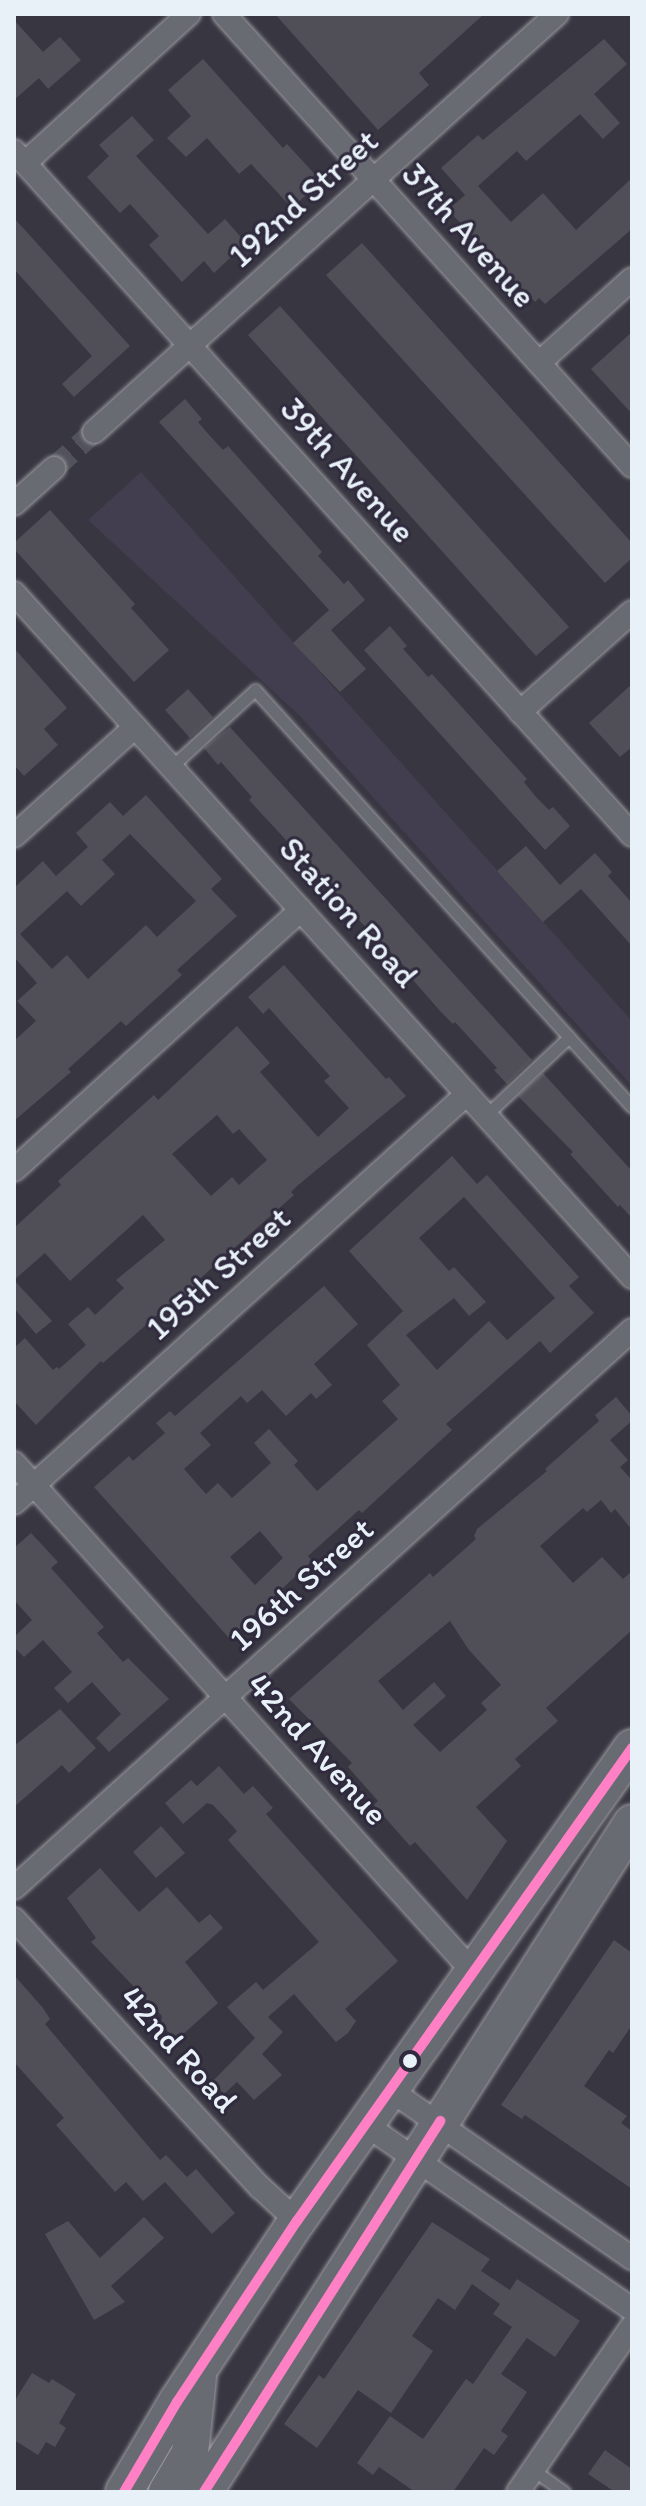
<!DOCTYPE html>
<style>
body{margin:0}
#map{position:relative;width:646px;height:2506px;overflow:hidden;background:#383640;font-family:Itim,sans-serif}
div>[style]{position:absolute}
.built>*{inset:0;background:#423e4f}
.building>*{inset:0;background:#504f57}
.street-tunnel>*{height:22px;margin-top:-11px;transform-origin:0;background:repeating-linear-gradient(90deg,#52525c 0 22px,transparent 0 33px)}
.roads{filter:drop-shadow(0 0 2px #9c9ca2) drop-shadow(0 0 2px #9c9ca2)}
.lane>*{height:11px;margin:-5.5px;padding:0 5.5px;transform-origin:5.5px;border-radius:5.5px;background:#696b72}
.street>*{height:22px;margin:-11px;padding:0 11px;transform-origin:11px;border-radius:11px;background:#696b72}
.primary>*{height:36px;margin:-18px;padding:0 18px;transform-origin:18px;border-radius:18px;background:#696b72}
.bus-1>*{height:10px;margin:-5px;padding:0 5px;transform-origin:5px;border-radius:5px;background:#ff80c5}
.dots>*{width:22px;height:22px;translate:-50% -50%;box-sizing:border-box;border:4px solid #2f2a3d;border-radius:50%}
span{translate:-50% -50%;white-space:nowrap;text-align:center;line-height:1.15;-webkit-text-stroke:6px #2f2a3d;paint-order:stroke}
.street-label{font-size:34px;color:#e8f1f8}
.frame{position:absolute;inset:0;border:16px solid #e8f1f8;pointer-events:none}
</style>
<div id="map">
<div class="built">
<div style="clip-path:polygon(141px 472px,632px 1021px,632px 1086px,300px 716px,88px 520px)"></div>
</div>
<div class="building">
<div style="clip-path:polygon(275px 14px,484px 14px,419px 73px,429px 85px,378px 130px)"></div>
<div style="clip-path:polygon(14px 20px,43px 52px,60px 37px,81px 60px,48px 89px,39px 78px,14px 100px)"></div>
<div style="clip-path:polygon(604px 39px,627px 64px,594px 94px,620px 123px,603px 139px,580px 114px,526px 161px,517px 151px,478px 186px,511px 222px,543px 193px,576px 230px,632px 178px,632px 229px,545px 304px,539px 298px,535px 302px,448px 210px,465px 195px,441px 168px,478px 135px,483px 140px)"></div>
<div style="clip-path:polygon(203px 59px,283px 148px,287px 144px,321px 181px,292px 208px,251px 164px,239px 174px,207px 138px,186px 157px,167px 138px,191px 116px,168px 90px)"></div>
<div style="clip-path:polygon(132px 116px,154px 140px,136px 156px,208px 234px,225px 219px,246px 243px,214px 273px,204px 261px,182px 282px,149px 245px,159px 236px,130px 204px,120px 213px,87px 177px,109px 156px,99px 145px)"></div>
<div style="clip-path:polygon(14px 218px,130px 346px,74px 397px,62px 384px,92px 356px,14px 269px)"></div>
<div style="clip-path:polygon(362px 243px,632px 543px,632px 558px,605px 583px,326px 275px)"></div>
<div style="clip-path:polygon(280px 306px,569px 627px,536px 656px,248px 335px)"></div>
<div style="clip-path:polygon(632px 332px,632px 414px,591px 369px)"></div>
<div style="clip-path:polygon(185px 399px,202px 419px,198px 422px,210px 436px,223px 450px,228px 446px,322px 552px,318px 556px,344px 584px,348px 580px,365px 600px,331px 630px,366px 669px,340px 692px,293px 643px,329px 610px,159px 422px)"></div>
<div style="clip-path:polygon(50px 510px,135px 604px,131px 608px,169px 650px,134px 682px,16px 551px,15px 542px)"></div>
<div style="clip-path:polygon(390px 626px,407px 646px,403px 649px,415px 662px,428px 677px,432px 674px,527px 779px,524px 782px,536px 797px,549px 810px,553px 807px,570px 826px,545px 850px,364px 650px)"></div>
<div style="clip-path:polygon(14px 648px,67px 708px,44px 729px,58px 745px,24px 776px,14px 765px)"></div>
<div style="clip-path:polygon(632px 684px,632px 747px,620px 757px,589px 723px)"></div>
<div style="clip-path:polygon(188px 689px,213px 717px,190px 738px,165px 710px)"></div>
<div style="clip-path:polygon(230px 727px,532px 1060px,507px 1084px,494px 1070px,497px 1068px,455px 1022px,453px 1024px,441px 1012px,405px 971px,407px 969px,350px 911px,300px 850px,297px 852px,249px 800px,252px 797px,221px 762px,218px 765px,204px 748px)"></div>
<div style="clip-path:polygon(evenodd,146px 795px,222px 879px,211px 889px,237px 916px,177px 970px,182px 975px,126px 1026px,121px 1021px,68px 1069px,71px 1072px,14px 1121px,14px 1041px,36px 1021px,17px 1001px,37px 983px,14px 957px,14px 888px,43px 861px,56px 876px,88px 847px,76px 833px,110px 802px,123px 816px,146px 795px,130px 834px,196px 901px,157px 937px,146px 925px,88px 979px,67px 955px,52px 969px,20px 934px,67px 891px,81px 906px,115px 874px,102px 860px,130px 834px)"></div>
<div style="clip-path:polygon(526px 846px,560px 885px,595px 853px,612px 872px,608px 876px,632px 903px,632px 946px,581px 889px,543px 922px,497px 871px)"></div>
<div style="clip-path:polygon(evenodd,284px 965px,386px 1079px,389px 1077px,406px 1096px,297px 1186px,291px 1192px,294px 1195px,195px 1283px,199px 1287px,181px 1302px,178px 1298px,164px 1309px,103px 1363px,101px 1361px,36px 1425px,14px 1401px,14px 1348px,25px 1338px,53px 1370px,57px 1367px,59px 1369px,86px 1345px,68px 1324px,88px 1307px,95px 1315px,124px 1288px,116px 1280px,165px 1240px,143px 1215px,70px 1281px,45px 1253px,14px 1280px,52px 1321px,36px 1334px,14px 1308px,14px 1228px,61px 1185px,58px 1181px,154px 1095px,158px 1100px,237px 1026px,270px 1063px,260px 1072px,318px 1137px,349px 1108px,324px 1081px,330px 1076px,284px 1025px,269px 1008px,263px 1014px,248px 997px,284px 965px,217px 1115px,233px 1134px,239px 1129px,267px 1160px,239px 1185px,232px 1177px,211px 1196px,172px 1154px,217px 1115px)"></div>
<div style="clip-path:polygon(543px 1073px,632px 1171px,632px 1218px,620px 1205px,618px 1207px,570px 1154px,573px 1152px,518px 1096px)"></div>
<div style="clip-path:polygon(evenodd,452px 1156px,477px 1184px,487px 1175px,579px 1277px,569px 1286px,594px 1313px,550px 1353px,540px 1341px,487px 1388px,446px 1424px,452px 1430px,362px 1513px,359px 1510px,308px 1556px,312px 1561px,229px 1638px,94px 1487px,129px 1456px,133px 1461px,165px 1433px,156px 1423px,170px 1411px,175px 1416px,324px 1286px,358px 1324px,314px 1364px,332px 1385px,316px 1399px,311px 1393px,286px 1416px,262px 1390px,247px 1403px,241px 1396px,200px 1433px,211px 1445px,184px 1469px,206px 1494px,218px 1483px,232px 1498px,271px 1463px,254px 1443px,269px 1429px,298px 1461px,294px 1465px,317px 1491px,398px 1419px,382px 1401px,400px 1385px,367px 1345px,403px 1311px,349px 1251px,452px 1156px,464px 1197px,555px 1298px,507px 1340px,489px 1321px,437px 1370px,406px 1335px,454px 1298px,469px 1316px,486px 1302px,454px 1267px,449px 1271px,419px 1238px,464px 1197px,452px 1156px,260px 1531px,283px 1558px,255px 1585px,230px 1557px,260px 1531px)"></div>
<div style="clip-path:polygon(evenodd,616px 1397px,632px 1416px,632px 1421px,610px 1440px,628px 1460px,620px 1467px,632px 1480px,632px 1530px,615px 1509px,611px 1513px,601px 1500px,587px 1512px,583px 1508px,540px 1546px,573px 1583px,602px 1557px,623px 1579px,632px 1571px,632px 1630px,546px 1708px,558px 1721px,515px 1759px,521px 1766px,476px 1807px,507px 1841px,467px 1900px,415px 1842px,410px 1846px,374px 1805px,378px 1801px,348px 1767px,352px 1763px,289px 1699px,430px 1573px,433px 1577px,476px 1539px,474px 1536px,477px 1529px,547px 1471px,545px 1469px,599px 1421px,595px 1415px,616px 1397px,450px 1621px,469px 1650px,501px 1685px,481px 1703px,487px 1710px,440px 1752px,413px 1725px,446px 1696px,434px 1682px,403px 1710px,378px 1681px,450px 1621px)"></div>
<div style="clip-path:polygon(31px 1533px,58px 1562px,51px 1568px,104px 1627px,97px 1633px,123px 1662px,128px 1658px,169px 1699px,109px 1752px,96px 1738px,121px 1714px,92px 1682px,68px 1703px,54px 1688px,72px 1672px,43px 1640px,24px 1657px,14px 1647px,14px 1637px,32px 1620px,14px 1600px,14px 1548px)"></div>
<div style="clip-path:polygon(60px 1709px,96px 1748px,69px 1773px,62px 1765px,14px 1807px,14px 1746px)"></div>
<div style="clip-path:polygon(219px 1766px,244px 1794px,253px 1786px,273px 1808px,266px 1814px,398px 1961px,345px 2009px,356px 2021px,348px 2033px,336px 2042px,294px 1994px,268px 2017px,283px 2032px,262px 2054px,282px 2075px,254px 2100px,237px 2082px,224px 2094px,212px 2082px,255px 2038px,227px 2007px,256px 1982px,263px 1990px,319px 1942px,228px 1840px,237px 1831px,213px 1805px,207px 1803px,183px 1824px,165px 1803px,191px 1780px,197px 1786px)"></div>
<div style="clip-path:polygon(161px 1826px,185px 1853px,156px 1878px,133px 1852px)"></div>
<div style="clip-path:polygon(100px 1868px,139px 1912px,167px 1887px,199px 1923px,210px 1914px,223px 1928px,185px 1962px,218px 2003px,182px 2035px,175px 2039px,161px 2024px,162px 2016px,91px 1942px,96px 1938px,67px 1898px)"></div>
<div style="clip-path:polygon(614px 1940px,632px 1953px,632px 2025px,613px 2053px,609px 2050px,584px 2086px,627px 2116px,621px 2123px,632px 2131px,632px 2189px,525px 2115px,522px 2119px,501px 2105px)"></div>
<div style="clip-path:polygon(14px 1975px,43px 2008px,50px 2019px,45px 2024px,160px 2160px,166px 2155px,187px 2177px,196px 2169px,235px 2213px,212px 2234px,165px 2182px,143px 2201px,126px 2182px,115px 2192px,56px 2125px,64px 2118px,14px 2062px)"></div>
<div style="clip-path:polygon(144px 2217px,164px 2238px,111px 2286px,125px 2302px,94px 2320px,45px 2234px,68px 2221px,100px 2258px)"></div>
<div style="clip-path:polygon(432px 2222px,490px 2259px,481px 2271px,510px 2290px,517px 2279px,580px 2321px,555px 2357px,527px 2338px,501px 2374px,527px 2392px,501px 2431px,508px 2436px,494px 2455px,484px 2448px,453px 2492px,415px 2492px,379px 2467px,373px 2475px,357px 2463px,390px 2416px,423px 2439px,466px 2379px,473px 2384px,512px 2327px,493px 2314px,500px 2304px,472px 2284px,455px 2310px,438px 2298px,412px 2336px,433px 2351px,391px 2413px,358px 2390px,317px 2448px,284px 2424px,319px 2375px,324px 2379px)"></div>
<div style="clip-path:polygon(32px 2373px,49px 2383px,52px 2379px,76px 2394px,59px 2423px,66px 2428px,55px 2447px,46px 2442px,38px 2455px,14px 2440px,14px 2402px)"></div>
<div style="clip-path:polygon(605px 2450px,632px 2469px,632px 2492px,615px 2492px,588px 2474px)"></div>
</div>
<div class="street-tunnel">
<div style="left:54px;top:468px;width:54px;rotate:-42deg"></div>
</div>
<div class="roads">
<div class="lane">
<div style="left:171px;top:767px;width:114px;rotate:-42.5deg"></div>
<div style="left:255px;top:690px;width:562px;rotate:47.88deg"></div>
<div style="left:486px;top:1115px;width:114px;rotate:-43.2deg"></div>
<div style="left:533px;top:2470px;width:38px;rotate:35deg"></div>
</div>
<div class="street">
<div style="left:224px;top:14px;width:609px;rotate:47.93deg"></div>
<div style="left:14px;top:151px;width:922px;rotate:47.9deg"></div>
<div style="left:25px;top:163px;width:222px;rotate:-42.3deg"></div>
<div style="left:539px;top:363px;width:125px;rotate:-42.1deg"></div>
<div style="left:94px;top:432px;width:624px;rotate:-42.08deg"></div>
<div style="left:14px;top:504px;width:54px;rotate:-42deg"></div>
<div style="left:14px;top:593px;width:922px;rotate:47.9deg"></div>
<div style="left:520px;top:712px;width:150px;rotate:-41.8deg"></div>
<div style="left:14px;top:836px;width:163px;rotate:-42deg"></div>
<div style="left:14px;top:1170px;width:387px;rotate:-42.2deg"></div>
<div style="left:14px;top:1463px;width:688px;rotate:47.94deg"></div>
<div style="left:14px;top:1503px;width:610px;rotate:-42.08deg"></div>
<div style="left:14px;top:1888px;width:833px;rotate:-42.08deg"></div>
<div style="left:14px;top:1919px;width:364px;rotate:47.5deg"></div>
<div style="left:260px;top:2187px;width:50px;rotate:42.6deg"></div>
<div style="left:390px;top:2090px;width:295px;rotate:34.8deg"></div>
<div style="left:366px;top:2125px;width:323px;rotate:34.7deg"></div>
<div style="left:518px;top:2492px;width:201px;rotate:-55.5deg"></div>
</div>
<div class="primary">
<div style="left:124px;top:2492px;width:104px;rotate:-59.5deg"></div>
<div style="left:177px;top:2402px;width:217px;rotate:-56.5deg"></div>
<div style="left:297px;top:2221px;width:580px;rotate:-54.69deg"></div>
<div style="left:167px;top:2492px;width:45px;rotate:-59.5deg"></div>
<div style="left:190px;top:2453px;width:76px;rotate:-84deg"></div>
<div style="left:204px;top:2492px;width:794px;rotate:-57.39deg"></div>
</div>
</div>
<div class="bus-1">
<div style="left:124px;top:2492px;width:104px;rotate:-59.5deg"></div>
<div style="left:177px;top:2402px;width:217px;rotate:-56.5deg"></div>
<div style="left:297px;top:2221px;width:580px;rotate:-54.69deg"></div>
<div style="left:204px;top:2492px;width:440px;rotate:-57.5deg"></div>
</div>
<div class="dots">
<div style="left:410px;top:2061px;background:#e8f1f8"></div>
</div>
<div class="street-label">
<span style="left:303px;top:198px;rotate:-42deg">192nd Street</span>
<span style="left:469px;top:235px;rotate:48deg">37th Avenue</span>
<span style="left:348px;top:470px;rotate:48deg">39th Avenue</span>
<span style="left:349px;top:912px;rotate:48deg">Station Road</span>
<span style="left:218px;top:1273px;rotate:-42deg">195th Street</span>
<span style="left:301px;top:1584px;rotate:-42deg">196th Street</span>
<span style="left:318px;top:1749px;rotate:48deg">42nd Avenue</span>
<span style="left:179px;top:2049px;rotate:48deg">42nd Road</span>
</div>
<div class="frame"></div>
</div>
